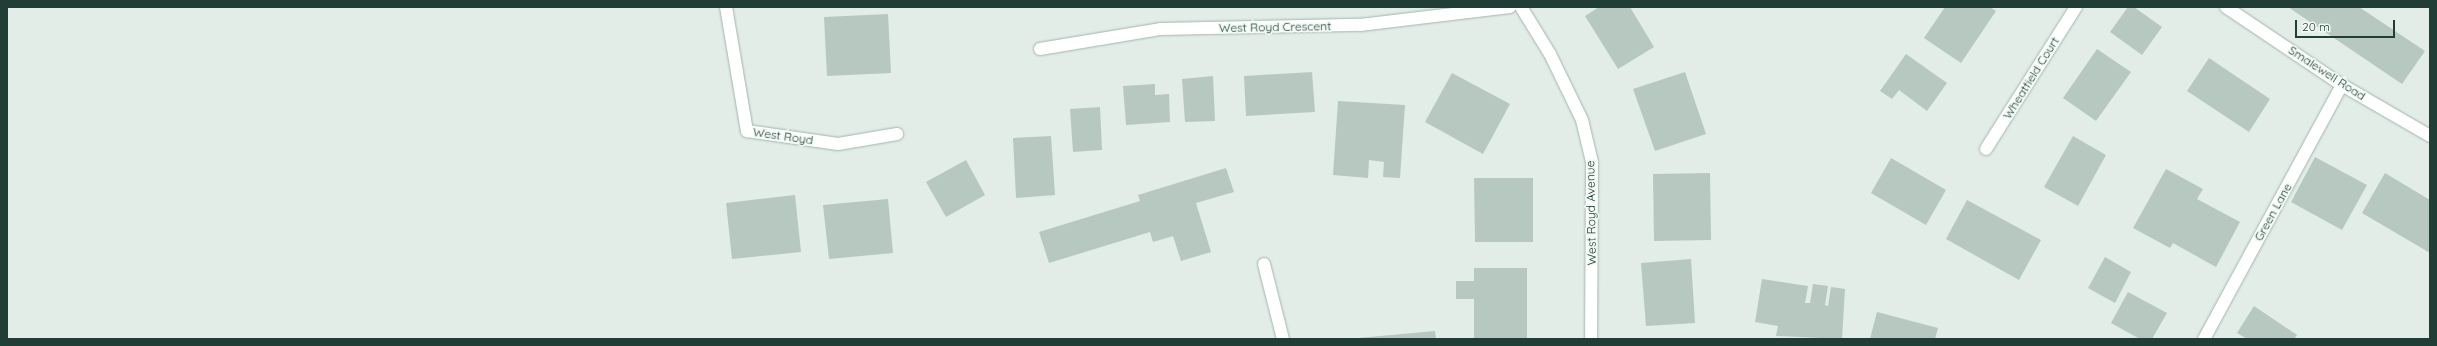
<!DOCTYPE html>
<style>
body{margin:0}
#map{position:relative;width:2437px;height:346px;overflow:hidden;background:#e2ede7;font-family:Quicksand,sans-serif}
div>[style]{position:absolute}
.building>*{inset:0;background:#b7c8c0}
.roads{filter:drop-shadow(0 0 1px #a4b5ae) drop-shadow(0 0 1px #a4b5ae)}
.minor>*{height:12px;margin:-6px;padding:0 6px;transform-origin:6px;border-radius:6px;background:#fff}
span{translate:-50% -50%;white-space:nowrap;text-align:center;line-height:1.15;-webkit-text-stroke:3.5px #f2f9f5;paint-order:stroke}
.street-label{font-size:12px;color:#213e36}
.frame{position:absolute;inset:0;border:8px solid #213e36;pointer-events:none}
.scale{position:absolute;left:2295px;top:20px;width:100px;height:18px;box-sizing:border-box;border:2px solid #213e36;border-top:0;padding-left:5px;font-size:12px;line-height:14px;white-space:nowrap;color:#213e36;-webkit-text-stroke:3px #f2f9f5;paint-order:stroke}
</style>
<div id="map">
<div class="building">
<div style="clip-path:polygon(1599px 7px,1630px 7px,1654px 47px,1618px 69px,1585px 16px)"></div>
<div style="clip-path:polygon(1945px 7px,1990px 7px,1996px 11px,1961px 63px,1924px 38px)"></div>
<div style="clip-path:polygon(2128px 7px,2134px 7px,2162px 27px,2142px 55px,2110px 32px)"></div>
<div style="clip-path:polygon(2288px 7px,2359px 7px,2425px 51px,2402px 84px)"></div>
<div style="clip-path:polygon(888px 14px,891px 73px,827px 76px,824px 17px)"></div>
<div style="clip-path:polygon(2097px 49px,2131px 72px,2096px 121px,2063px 98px)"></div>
<div style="clip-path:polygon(1906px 54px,1947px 83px,1927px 111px,1899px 90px,1892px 99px,1880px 91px)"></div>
<div style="clip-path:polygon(2209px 58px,2270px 99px,2249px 132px,2187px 91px)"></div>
<div style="clip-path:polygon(1312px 72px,1315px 112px,1246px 116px,1244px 76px)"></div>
<div style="clip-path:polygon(1685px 72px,1706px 134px,1655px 151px,1633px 89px)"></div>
<div style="clip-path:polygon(1452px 73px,1510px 104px,1483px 154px,1425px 122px)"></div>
<div style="clip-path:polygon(1213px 76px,1215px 121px,1185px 122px,1182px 79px)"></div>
<div style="clip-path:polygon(1155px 84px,1155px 95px,1169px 94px,1170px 122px,1126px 125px,1123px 86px)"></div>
<div style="clip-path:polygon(1338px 101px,1405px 105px,1400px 178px,1383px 177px,1384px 162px,1369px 160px,1368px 178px,1333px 175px)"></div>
<div style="clip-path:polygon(1100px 107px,1102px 150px,1073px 152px,1070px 109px)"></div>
<div style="clip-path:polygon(1051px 136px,1055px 195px,1016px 198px,1013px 138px)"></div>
<div style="clip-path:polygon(2073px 136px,2106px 155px,2078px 206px,2044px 187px)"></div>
<div style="clip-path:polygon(2315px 157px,2367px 185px,2342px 230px,2291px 202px)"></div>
<div style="clip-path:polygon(1891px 158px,1946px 190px,1926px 225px,1871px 193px)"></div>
<div style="clip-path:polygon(966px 160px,985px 195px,946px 217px,926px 182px)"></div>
<div style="clip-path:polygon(1226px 168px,1234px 192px,1196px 203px,1211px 252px,1181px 261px,1173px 236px,1153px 242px,1150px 232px,1049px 263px,1039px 232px,1140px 201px,1138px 195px)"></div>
<div style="clip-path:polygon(2166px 169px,2203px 189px,2197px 199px,2240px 222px,2216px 267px,2173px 243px,2170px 248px,2133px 228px)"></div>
<div style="clip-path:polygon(1710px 173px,1711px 240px,1654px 241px,1653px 174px)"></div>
<div style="clip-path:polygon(2385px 173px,2430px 200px,2430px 253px,2362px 213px)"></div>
<div style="clip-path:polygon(1474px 178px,1533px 178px,1533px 242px,1475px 242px)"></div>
<div style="clip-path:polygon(795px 195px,801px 252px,732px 259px,726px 203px)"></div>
<div style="clip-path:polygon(888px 199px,893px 253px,829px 259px,823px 205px)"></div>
<div style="clip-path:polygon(1967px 200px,2041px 240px,2019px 280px,1946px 239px)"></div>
<div style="clip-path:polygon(2105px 257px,2131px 272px,2115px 303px,2088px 288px)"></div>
<div style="clip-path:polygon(1691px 259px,1695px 323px,1646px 326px,1641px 263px)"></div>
<div style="clip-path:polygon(1474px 268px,1527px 268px,1527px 339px,1474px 339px,1474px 299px,1456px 299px,1456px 281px,1474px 281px)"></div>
<div style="clip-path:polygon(1762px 279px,1808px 286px,1805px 303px,1810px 303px,1813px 284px,1828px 286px,1825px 305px,1828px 306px,1831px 287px,1845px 289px,1842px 339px,1776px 336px,1778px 326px,1755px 322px)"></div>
<div style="clip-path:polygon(2128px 292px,2167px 313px,2152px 339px,2140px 339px,2111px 323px)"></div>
<div style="clip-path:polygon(2254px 306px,2297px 335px,2294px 339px,2247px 339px,2237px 333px)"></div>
<div style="clip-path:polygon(1877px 312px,1938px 328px,1935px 339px,1870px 339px)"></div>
<div style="clip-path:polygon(1435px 331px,1436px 339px,1358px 339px,1358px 338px)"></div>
</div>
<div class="roads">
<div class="minor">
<div style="left:726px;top:7px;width:126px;rotate:80.4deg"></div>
<div style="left:747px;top:131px;width:92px;rotate:8.1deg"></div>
<div style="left:838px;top:144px;width:60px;rotate:-9.6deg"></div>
<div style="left:1521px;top:7px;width:55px;rotate:58.3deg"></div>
<div style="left:1550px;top:54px;width:73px;rotate:64.1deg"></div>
<div style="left:1582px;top:120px;width:43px;rotate:76.6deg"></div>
<div style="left:1592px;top:162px;width:177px;rotate:90.3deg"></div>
<div style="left:2226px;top:7px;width:140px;rotate:33.9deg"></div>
<div style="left:2342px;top:85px;width:102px;rotate:30.1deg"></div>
<div style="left:1040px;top:49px;width:123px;rotate:-9.4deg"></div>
<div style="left:1161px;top:29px;width:199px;rotate:-1.2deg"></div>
<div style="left:1360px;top:25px;width:151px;rotate:-6.8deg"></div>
<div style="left:1986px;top:149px;width:168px;rotate:-57.6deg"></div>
<div style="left:1264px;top:264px;width:77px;rotate:75.8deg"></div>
<div style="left:2204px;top:339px;width:289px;rotate:-61.5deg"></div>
</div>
</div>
<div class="street-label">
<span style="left:1275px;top:27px;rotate:-1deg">West Royd Crescent</span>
<span style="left:2327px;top:73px;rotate:33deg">Smalewell Road</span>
<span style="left:2031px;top:78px;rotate:-58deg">Wheatfield Court</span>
<span style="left:783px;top:136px;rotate:8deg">West Royd</span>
<span style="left:2273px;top:212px;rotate:-61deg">Green Lane</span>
<span style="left:1591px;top:213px;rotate:-91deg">West Royd Avenue</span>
</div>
<div class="frame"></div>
<div class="scale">20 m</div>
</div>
